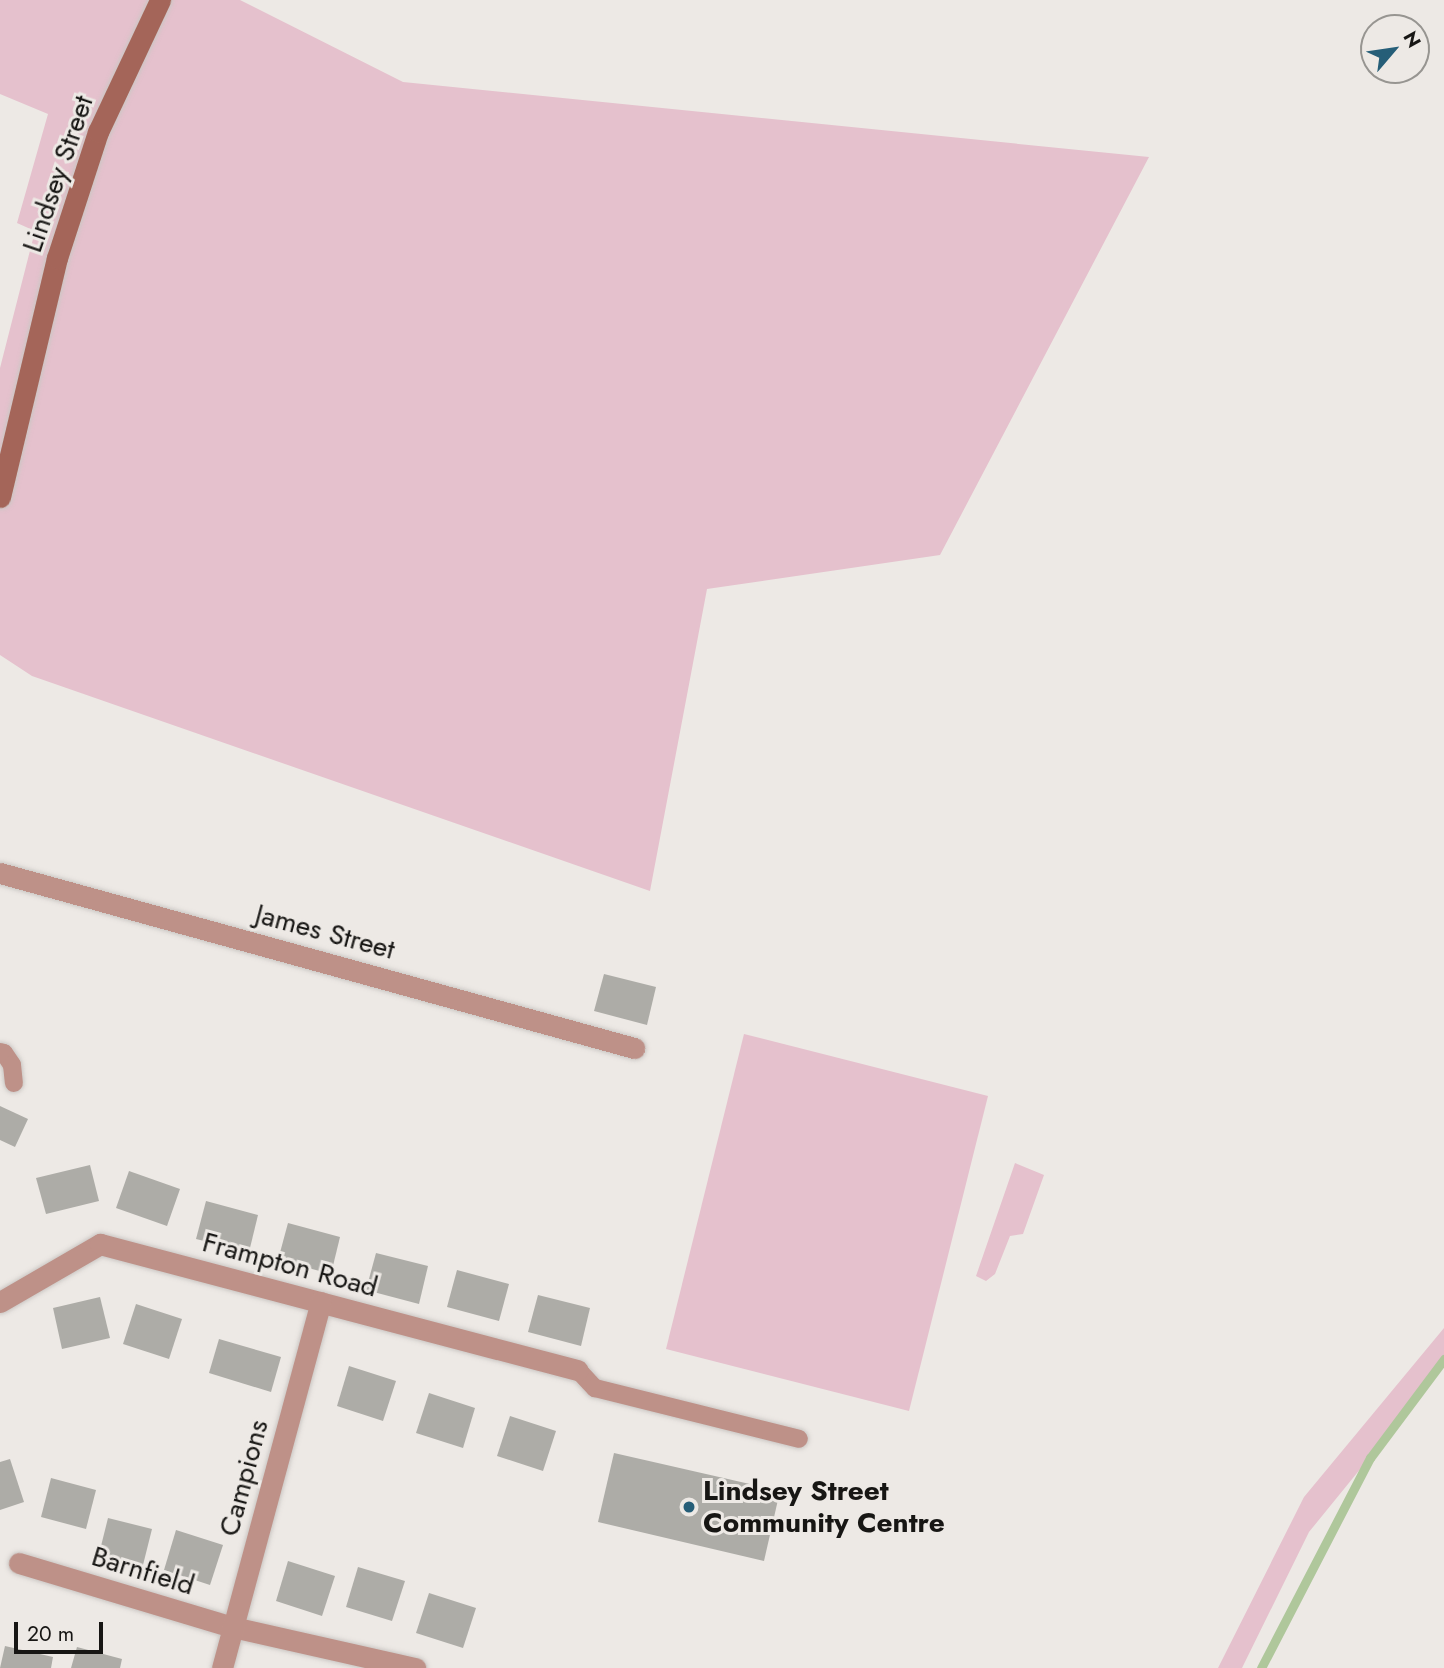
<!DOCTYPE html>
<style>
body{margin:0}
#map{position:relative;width:1444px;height:1668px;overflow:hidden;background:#ede9e5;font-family:Jost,sans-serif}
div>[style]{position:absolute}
.green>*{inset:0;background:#e5c1cd}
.stream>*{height:9px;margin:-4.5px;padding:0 4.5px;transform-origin:4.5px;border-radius:4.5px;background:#afc79b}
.building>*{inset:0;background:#adaca7}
.roads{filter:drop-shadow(0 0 2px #cbc7c4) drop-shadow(0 0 2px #cbc7c4)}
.lane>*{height:18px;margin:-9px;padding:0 9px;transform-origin:9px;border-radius:9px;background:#be9188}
.street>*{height:21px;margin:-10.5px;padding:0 10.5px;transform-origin:10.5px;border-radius:10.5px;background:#be9188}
.secondary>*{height:21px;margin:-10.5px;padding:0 10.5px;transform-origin:10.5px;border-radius:10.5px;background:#a46559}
.dots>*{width:19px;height:19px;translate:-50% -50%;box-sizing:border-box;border:4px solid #ede9e5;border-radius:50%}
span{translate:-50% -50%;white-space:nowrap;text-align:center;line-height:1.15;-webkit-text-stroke:6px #ede9e5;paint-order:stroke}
.street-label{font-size:28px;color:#171614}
.poi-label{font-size:28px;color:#171614;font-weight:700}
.left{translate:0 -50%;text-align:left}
.north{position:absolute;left:1360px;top:14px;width:70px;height:70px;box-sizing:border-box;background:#ede9e5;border:2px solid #979591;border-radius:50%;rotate:61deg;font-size:19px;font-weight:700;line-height:28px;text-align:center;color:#171614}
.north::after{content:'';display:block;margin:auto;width:24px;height:32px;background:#265e78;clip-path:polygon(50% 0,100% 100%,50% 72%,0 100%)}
.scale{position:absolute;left:14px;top:1622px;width:89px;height:32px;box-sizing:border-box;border:4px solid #171614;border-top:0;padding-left:9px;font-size:21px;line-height:24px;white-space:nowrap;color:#171614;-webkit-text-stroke:5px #ede9e5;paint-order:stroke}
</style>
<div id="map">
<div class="green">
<div style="clip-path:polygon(0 0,240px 0,403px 82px,1149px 157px,940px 555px,707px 589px,650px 891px,32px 676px,0 655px,0 368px,35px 231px,17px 223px,48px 114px,0 94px)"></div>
<div style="clip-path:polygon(744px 1034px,988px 1096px,909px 1411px,666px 1349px)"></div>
<div style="clip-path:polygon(1015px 1163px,1044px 1175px,1023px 1234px,1010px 1236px,995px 1274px,986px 1281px,976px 1276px)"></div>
<div style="clip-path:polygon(1444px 1328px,1444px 1366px,1309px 1532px,1242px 1668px,1218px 1668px,1304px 1497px)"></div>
</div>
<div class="stream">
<div style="left:1261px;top:1668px;width:237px;rotate:-62.6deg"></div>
<div style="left:1370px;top:1458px;width:124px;rotate:-53.2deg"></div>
</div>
<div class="building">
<div style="clip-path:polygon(604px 974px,656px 987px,647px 1025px,594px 1011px)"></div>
<div style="clip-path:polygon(0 1106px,28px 1119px,15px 1147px,0 1140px)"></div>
<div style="clip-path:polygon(90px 1165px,99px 1201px,46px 1214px,36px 1178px)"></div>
<div style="clip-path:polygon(129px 1171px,180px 1189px,167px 1226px,116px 1208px)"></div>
<div style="clip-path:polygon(206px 1201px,258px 1215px,249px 1252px,196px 1239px)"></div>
<div style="clip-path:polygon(288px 1223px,340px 1237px,331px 1274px,278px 1260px)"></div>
<div style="clip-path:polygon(376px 1253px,428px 1266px,419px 1304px,366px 1290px)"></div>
<div style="clip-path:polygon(457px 1270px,509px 1284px,499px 1321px,447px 1307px)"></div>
<div style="clip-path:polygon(538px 1295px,590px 1308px,581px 1346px,528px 1332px)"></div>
<div style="clip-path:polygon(100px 1297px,110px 1338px,62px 1349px,53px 1308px)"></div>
<div style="clip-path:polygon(136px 1304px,182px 1319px,169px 1359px,123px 1344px)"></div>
<div style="clip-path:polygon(219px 1339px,281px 1357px,271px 1392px,209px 1373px)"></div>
<div style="clip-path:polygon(349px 1366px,396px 1381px,383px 1421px,337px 1406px)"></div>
<div style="clip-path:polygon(429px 1393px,475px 1408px,463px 1448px,416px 1433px)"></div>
<div style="clip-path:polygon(510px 1416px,556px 1431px,543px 1471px,497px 1456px)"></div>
<div style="clip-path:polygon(614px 1453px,780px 1491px,764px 1561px,598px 1522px)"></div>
<div style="clip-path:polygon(10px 1459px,24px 1502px,0 1510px,0 1462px)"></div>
<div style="clip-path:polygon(51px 1478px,96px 1490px,86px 1529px,41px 1517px)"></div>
<div style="clip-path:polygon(108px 1518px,152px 1529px,143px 1565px,99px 1554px)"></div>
<div style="clip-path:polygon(176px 1530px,223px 1545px,210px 1585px,164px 1570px)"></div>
<div style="clip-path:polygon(288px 1561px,335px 1576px,322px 1616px,276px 1601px)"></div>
<div style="clip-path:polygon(358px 1567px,405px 1581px,392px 1621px,346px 1607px)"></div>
<div style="clip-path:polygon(429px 1593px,476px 1608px,463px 1648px,416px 1633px)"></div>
<div style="clip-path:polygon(5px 1646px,53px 1657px,51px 1668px,0 1668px)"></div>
<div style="clip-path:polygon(77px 1647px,122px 1659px,120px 1668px,71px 1668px)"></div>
</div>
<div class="roads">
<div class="lane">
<div style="left:0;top:1052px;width:4px;rotate:14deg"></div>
<div style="left:4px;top:1053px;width:14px;rotate:56deg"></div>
<div style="left:12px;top:1065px;width:18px;rotate:84deg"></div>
<div style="left:578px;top:1370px;width:25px;rotate:47deg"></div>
<div style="left:595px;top:1388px;width:210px;rotate:14deg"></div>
</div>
<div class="street">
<div style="left:0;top:873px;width:658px;rotate:15.43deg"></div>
<div style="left:0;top:1302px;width:116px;rotate:-30.1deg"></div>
<div style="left:100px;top:1244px;width:494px;rotate:14.8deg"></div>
<div style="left:19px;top:1563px;width:223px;rotate:16.7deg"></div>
<div style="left:233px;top:1627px;width:187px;rotate:12.7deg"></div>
<div style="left:222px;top:1668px;width:379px;rotate:-74.9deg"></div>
</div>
<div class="secondary">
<div style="left:0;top:497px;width:246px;rotate:-76.6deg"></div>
<div style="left:57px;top:258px;width:133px;rotate:-72deg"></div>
<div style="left:98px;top:132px;width:146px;rotate:-64.8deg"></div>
</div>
</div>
<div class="dots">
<div style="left:689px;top:1507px;background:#265e78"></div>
</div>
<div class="street-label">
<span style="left:58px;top:174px;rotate:-71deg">Lindsey Street</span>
<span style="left:325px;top:932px;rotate:15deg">James Street</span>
<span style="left:290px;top:1265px;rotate:15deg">Frampton Road</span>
<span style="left:244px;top:1478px;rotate:-75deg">Campions</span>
<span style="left:143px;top:1571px;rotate:17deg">Barnfield</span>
</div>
<div class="poi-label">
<span class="left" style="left:703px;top:1507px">Lindsey Street<br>Community Centre</span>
</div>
<div class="north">N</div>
<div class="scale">20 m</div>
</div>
